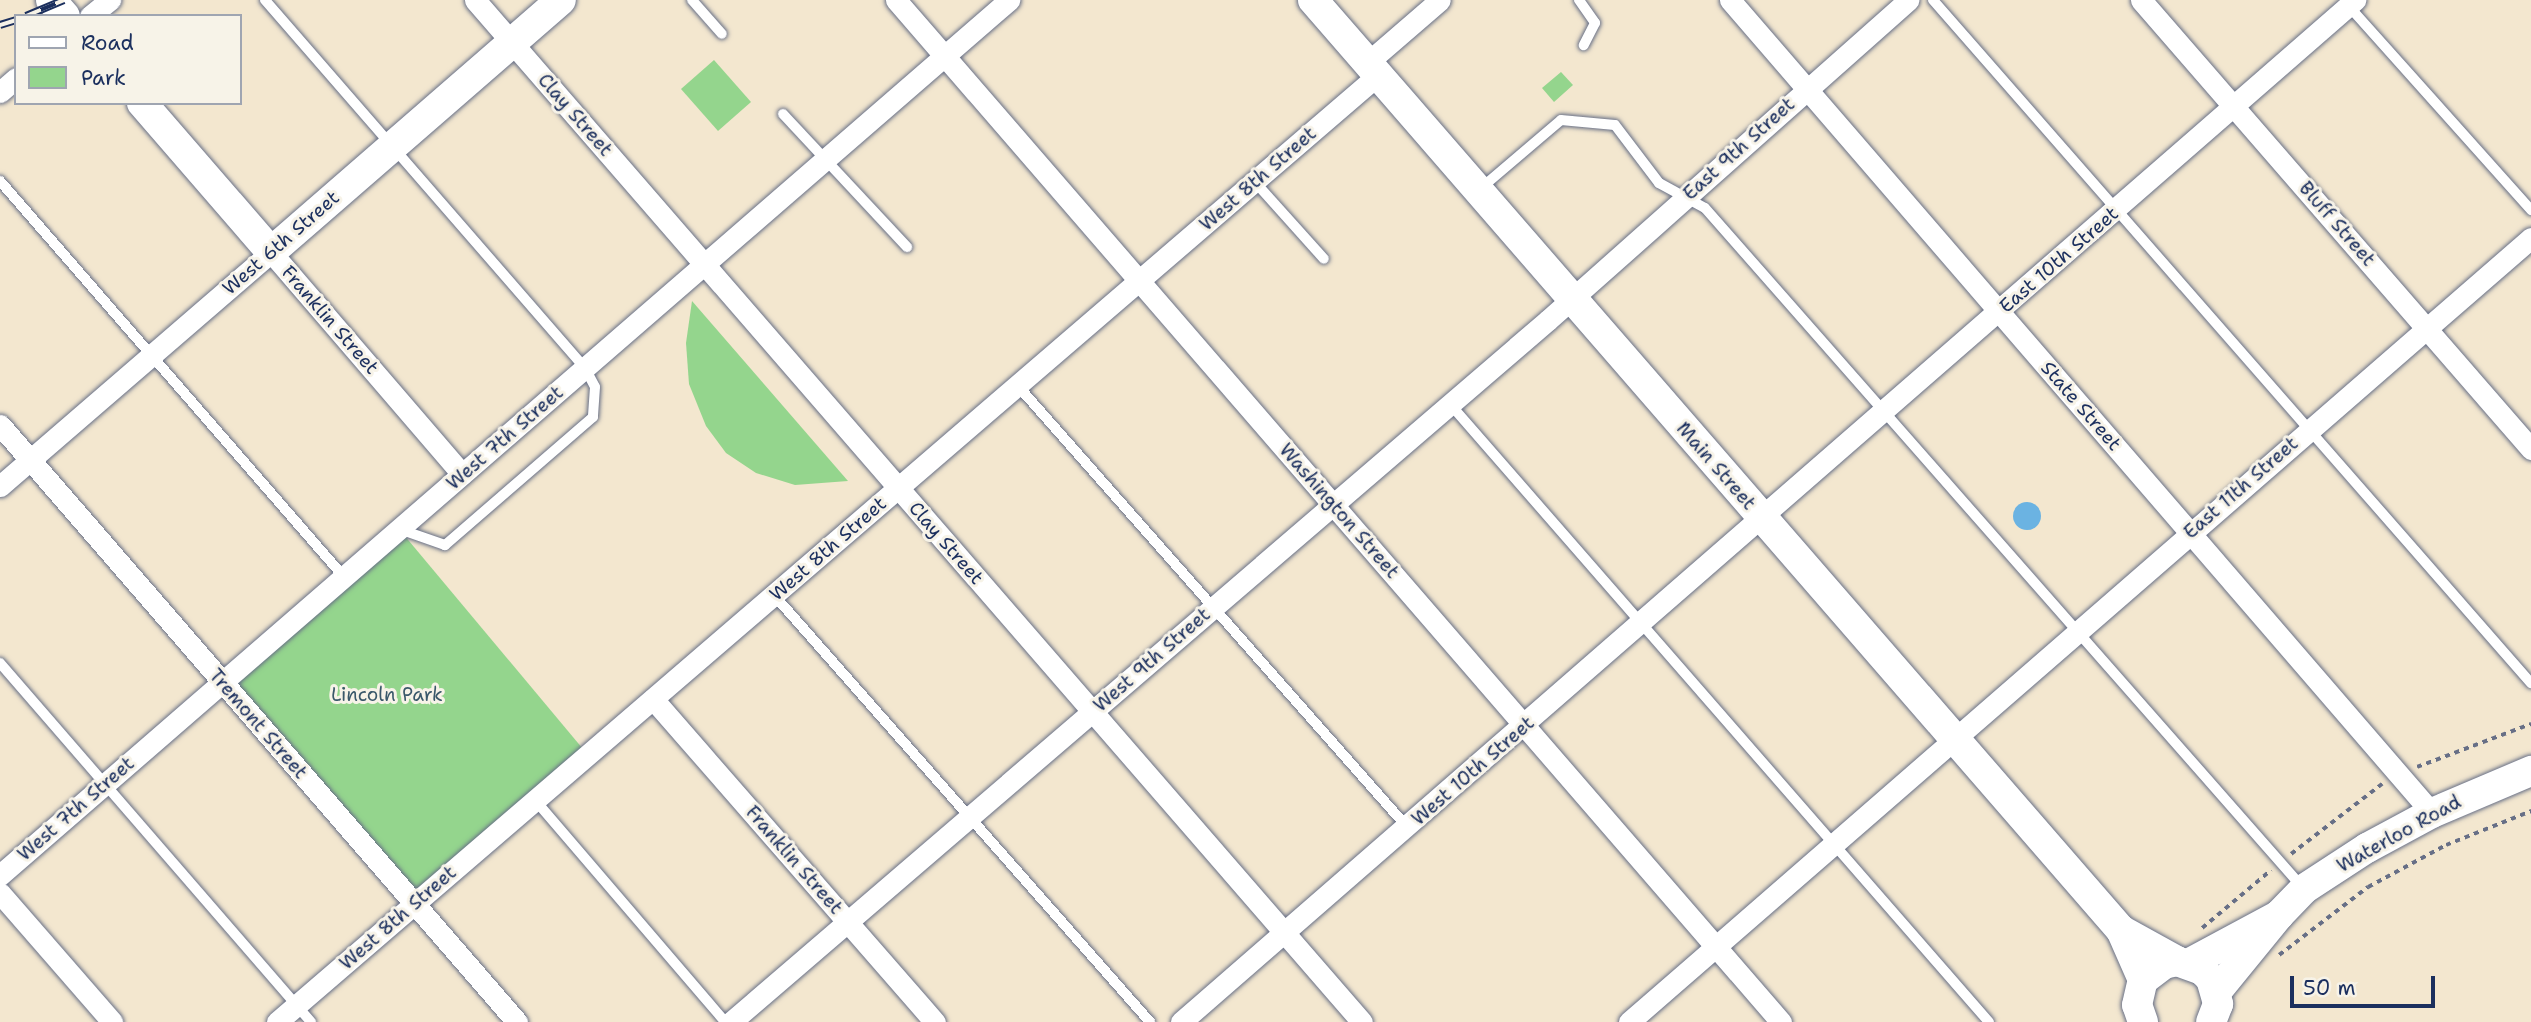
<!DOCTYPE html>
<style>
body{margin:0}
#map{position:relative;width:2531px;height:1022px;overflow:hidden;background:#f3e7cf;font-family:"Shantell Sans",sans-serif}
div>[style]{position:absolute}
.green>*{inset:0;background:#94d58d}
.water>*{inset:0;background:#6bb3e2}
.round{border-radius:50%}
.path>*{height:3.5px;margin-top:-1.75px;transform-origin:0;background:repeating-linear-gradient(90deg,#676f86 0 5px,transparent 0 10px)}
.roads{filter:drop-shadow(0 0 2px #676f86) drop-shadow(0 0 2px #676f86)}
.lane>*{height:10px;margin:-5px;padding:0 5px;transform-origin:5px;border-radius:5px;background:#fff}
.street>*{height:21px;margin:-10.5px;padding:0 10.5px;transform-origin:10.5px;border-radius:10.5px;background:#fff}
.secondary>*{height:30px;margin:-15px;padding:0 15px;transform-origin:15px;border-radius:15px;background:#fff}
.rail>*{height:8px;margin-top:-4px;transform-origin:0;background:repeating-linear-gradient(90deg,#f7f3e8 0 16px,#1b2f5e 0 32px);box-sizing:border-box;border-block:2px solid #1b2f5e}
span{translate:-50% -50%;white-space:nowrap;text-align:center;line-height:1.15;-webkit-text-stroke:6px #f7f3e8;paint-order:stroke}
.street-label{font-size:19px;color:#1b2f5e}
.park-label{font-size:19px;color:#39586a}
.legend{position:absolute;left:14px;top:14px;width:228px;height:91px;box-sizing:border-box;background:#f7f3e8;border:2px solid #9fa5b1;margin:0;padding:9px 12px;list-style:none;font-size:21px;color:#1b2f5e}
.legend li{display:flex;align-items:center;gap:14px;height:35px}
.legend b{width:35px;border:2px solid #9fa5b1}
.scale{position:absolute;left:2290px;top:976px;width:145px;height:32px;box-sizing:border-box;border:4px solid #1b2f5e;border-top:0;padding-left:9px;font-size:21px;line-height:24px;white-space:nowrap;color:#1b2f5e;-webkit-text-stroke:5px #f7f3e8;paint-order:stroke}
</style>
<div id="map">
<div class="green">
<div style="clip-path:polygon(714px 60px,751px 102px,718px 131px,681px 89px)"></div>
<div style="clip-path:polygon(1561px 72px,1573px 85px,1554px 102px,1542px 88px)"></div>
<div style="clip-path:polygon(692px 301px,848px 481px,795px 485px,756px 473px,726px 453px,706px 426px,689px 384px,686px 343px)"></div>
<div style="clip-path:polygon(399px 529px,588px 755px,414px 904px,222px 683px)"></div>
</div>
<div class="water">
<div class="round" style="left:2013px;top:502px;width:28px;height:28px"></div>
</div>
<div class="path">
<div style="left:2417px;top:767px;width:122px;rotate:-20.7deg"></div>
<div style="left:2291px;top:854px;width:115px;rotate:-37.6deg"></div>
<div style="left:2202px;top:928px;width:90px;rotate:-40deg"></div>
<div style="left:2279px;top:955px;width:112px;rotate:-37.4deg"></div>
<div style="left:2368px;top:887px;width:89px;rotate:-28.3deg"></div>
<div style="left:2446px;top:845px;width:92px;rotate:-21.8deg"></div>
</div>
<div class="roads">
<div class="lane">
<div style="left:265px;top:0;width:488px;rotate:49deg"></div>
<div style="left:585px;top:368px;width:21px;rotate:62deg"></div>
<div style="left:595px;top:387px;width:30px;rotate:94deg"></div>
<div style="left:593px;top:417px;width:196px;rotate:139.1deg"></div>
<div style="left:445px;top:545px;width:49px;rotate:-160.8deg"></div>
<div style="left:692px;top:0;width:45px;rotate:48.6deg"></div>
<div style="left:1579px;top:0;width:28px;rotate:55deg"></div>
<div style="left:1595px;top:23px;width:25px;rotate:117deg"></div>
<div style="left:1933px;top:0;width:908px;rotate:48.8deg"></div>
<div style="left:2346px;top:3px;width:278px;rotate:48.2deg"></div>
<div style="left:783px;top:114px;width:182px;rotate:47deg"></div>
<div style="left:0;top:181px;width:525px;rotate:49.02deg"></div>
<div style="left:1255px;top:182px;width:103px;rotate:48.1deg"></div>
<div style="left:1480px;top:189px;width:106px;rotate:-40.4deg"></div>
<div style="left:1561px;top:120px;width:54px;rotate:5.3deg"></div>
<div style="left:1615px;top:125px;width:73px;rotate:52.8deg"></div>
<div style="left:1659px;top:183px;width:52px;rotate:28.5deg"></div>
<div style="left:1705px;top:208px;width:906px;rotate:48.67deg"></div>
<div style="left:1018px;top:386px;width:588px;rotate:48.58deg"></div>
<div style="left:1450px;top:404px;width:820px;rotate:48.91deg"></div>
<div style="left:774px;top:595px;width:569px;rotate:48.63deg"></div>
<div style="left:0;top:663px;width:475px;rotate:49.1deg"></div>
<div style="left:535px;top:800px;width:292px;rotate:49.4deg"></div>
</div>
<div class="street">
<div style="left:475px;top:0;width:1353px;rotate:49.05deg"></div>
<div style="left:896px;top:0;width:1352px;rotate:49.11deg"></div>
<div style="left:1730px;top:0;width:1074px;rotate:49.19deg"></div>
<div style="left:2141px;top:0;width:595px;rotate:49.02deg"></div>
<div style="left:90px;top:16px;width:26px;rotate:-39deg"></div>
<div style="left:1367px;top:63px;width:96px;rotate:-40.8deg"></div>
<div style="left:0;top:92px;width:21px;rotate:-41deg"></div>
<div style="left:0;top:425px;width:790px;rotate:49.11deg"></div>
<div style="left:0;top:486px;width:358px;rotate:-40.8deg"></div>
<div style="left:271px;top:252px;width:293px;rotate:49.3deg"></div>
<div style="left:653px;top:699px;width:429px;rotate:48.9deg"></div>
<div style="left:0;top:875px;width:1336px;rotate:-40.93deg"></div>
<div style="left:0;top:893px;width:171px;rotate:49deg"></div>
<div style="left:277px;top:1022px;width:1452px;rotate:-40.7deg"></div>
<div style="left:731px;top:1022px;width:1077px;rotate:-40.67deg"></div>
<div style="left:1548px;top:320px;width:482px;rotate:-41.6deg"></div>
<div style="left:1181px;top:1022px;width:1557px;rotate:-41.04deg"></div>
<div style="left:1629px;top:1022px;width:1195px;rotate:-41deg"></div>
</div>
<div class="secondary">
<div style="left:51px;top:0;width:21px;rotate:49deg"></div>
<div style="left:1313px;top:0;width:1232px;rotate:49.02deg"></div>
<div style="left:142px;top:103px;width:197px;rotate:49.1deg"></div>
<div style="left:271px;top:252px;width:384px;rotate:-41deg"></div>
<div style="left:2279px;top:915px;width:36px;rotate:-46deg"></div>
<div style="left:2304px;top:889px;width:75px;rotate:-33.1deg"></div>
<div style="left:2367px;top:848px;width:74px;rotate:-28.3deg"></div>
<div style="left:2432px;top:813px;width:108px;rotate:-23deg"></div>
<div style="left:2190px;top:963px;width:101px;rotate:-28.3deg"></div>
<div style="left:2279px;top:915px;width:98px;rotate:129.2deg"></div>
<div style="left:2143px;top:980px;width:55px;rotate:-113.7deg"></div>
<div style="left:2121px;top:930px;width:64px;rotate:29deg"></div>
<div style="left:2143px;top:1022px;width:18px;rotate:-109deg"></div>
<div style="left:2137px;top:1005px;width:26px;rotate:-77deg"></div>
<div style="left:2143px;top:980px;width:26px;rotate:-37deg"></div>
<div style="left:2164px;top:964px;width:13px;rotate:-13deg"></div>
<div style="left:2177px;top:961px;width:27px;rotate:20deg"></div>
<div style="left:2202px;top:970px;width:13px;rotate:45deg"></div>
<div style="left:2211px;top:979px;width:26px;rotate:74deg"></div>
<div style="left:2218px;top:1004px;width:19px;rotate:111deg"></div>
</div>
</div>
<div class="rail">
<div style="left:26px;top:16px;width:41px;rotate:-22.8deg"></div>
<div style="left:0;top:25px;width:17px;rotate:-17deg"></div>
</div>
<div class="street-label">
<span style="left:575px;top:115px;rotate:49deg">Clay Street</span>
<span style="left:1739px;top:149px;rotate:-42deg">East 9th Street</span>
<span style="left:1258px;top:179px;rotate:-41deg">West 8th Street</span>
<span style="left:2337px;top:224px;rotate:49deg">Bluff Street</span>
<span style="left:281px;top:243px;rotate:-41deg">West 6th Street</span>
<span style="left:2059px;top:260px;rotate:-41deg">East 10th Street</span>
<span style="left:330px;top:320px;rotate:49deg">Franklin Street</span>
<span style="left:2081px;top:406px;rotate:49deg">State Street</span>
<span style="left:505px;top:438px;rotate:-41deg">West 7th Street</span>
<span style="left:1716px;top:466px;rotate:49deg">Main Street</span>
<span style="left:2241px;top:488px;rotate:-41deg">East 11th Street</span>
<span style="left:1339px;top:511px;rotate:49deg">Washington Street</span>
<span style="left:946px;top:543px;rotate:49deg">Clay Street</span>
<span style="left:828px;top:549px;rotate:-41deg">West 8th Street</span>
<span style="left:1152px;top:660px;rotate:-41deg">West 9th Street</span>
<span style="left:258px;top:724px;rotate:49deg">Tremont Street</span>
<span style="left:1473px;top:771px;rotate:-41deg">West 10th Street</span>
<span style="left:76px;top:809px;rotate:-41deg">West 7th Street</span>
<span style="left:2399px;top:834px;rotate:-29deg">Waterloo Road</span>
<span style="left:794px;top:860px;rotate:49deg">Franklin Street</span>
<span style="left:398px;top:918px;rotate:-41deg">West 8th Street</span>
</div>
<div class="park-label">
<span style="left:387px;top:695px">Lincoln Park</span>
</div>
<ul class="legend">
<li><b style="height:9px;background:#fff"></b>Road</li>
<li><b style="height:19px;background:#94d58d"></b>Park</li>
</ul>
<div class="scale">50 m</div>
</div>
